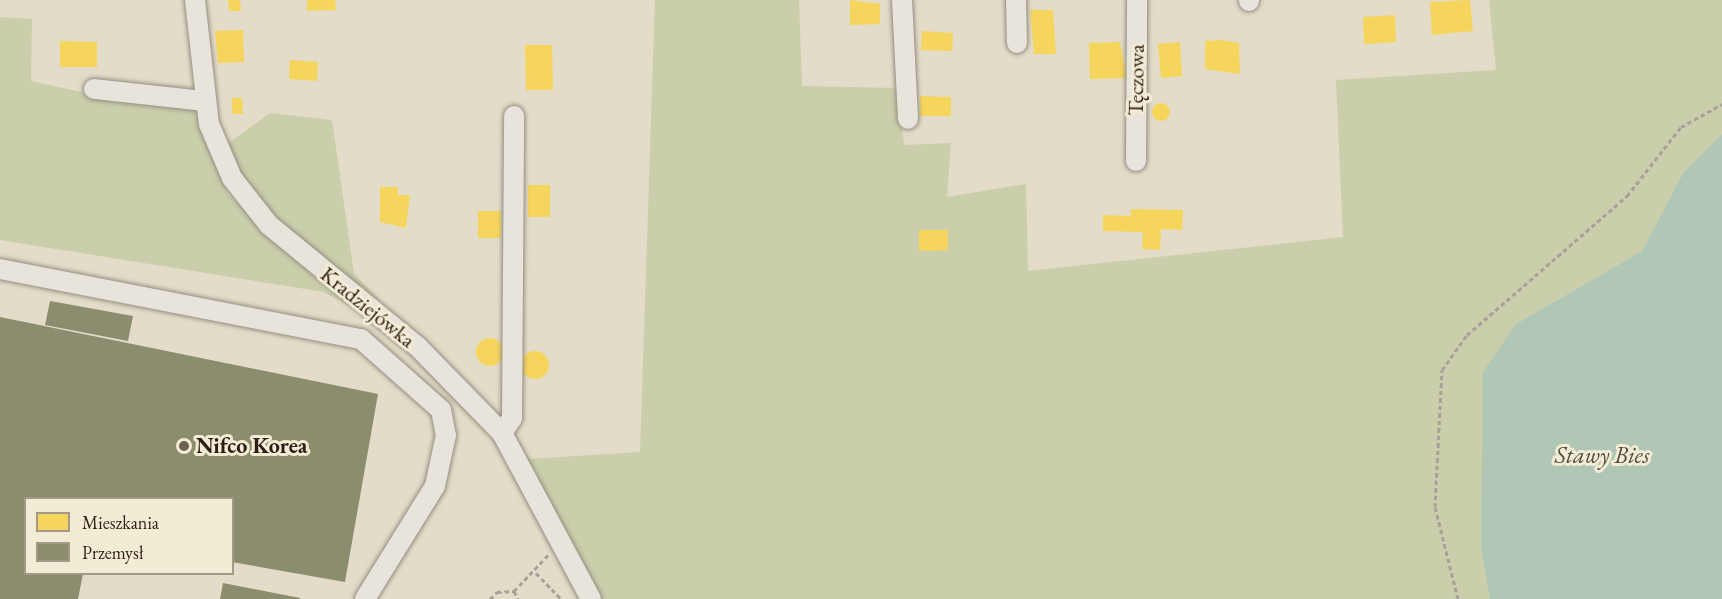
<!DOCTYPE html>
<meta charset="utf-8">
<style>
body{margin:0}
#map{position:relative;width:1722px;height:599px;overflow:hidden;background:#e2dcc8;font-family:"EB Garamond",serif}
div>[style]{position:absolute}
.green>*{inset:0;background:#caceaa}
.water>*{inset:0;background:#b0c7b5}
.homes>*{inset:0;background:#f6d55c}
.round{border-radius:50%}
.industry>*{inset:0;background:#8c8c6e}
.path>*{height:3px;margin-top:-1.5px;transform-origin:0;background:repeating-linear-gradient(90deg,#a6a199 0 4.5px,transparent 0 7.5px)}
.roads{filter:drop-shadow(0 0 2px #948e82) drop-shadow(0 0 2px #948e82)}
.minor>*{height:20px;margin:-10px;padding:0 10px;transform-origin:10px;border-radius:10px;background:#e8e4db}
.dots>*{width:16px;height:16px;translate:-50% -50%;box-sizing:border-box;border:3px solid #f3ecd4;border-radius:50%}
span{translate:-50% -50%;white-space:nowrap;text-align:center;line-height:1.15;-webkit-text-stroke:6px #f3ecd4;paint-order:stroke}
.street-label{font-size:22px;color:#2e1d15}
.poi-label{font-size:22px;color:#2e1d15;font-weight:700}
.left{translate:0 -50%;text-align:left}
.water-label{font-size:24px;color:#4e4d43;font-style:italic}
.legend{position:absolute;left:24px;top:497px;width:210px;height:78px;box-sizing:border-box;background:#f3ecd4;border:2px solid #a49988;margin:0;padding:8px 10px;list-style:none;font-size:18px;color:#2e1d15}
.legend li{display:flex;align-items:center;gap:12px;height:30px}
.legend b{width:30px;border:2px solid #a49988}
</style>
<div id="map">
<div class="green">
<div style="clip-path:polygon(655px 0,799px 0,802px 86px,898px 88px,904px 145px,951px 143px,947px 197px,1026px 184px,1028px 271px,1343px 237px,1336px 80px,1496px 70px,1489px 0,1722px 0,1722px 134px,1683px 173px,1642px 251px,1516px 324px,1481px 549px,1490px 599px,602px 599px,528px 459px,640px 452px)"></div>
<div style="clip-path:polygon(0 17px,32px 19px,31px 81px,99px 96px,193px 106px,228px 194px,279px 247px,354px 309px,324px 292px,0 240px)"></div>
<div style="clip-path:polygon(270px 113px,332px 120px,354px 274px,382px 302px,290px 236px,244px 186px,219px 136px,230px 142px)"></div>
</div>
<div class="water">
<div style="clip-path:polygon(1722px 134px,1722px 599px,1490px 599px,1481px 549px,1483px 372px,1516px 324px,1642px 251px,1683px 173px)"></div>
</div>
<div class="homes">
<div style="clip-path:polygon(228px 0,240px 0,241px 11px,229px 11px)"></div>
<div style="clip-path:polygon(307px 0,335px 0,336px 10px,307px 11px)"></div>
<div style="clip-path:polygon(850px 0,880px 4px,880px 24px,850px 25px)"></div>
<div style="clip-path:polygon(1470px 0,1473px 31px,1432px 35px,1430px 2px)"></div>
<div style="clip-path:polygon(1030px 10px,1053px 10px,1056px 54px,1034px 54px)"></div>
<div style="clip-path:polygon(1395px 15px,1396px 42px,1364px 44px,1363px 17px)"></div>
<div style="clip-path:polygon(243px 30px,244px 62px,218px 63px,215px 31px)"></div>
<div style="clip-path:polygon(922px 31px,953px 33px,952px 51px,921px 50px)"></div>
<div style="clip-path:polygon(1222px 40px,1239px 43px,1240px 74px,1205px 69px,1205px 41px)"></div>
<div style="clip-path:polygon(60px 41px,97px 42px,97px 67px,60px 67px)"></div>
<div style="clip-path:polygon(1120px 42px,1127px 78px,1090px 79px,1089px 43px)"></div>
<div style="clip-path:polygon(1180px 42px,1182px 76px,1161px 78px,1158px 44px)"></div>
<div style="clip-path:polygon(525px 45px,552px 45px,553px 90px,526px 90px)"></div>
<div style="clip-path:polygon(290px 60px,318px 62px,317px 81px,289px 79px)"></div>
<div style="clip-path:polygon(920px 96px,951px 97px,951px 116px,920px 116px)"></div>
<div style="clip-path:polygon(232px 98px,242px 98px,243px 114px,232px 114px)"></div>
<div class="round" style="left:1152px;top:103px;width:18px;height:18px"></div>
<div style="clip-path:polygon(528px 185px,550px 185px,550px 217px,528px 217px)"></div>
<div style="clip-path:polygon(380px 187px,398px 187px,398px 195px,410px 195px,406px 228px,380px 222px)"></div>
<div style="clip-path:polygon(1131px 209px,1183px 210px,1182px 230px,1161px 229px,1160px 250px,1142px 249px,1143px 232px,1103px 231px,1103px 215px,1131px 216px)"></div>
<div style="clip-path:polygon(478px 211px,501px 211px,501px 238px,478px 238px)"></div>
<div style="clip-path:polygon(919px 230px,948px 230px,948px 250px,919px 251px)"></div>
<div class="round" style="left:476px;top:338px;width:28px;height:28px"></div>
<div class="round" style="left:521px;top:351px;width:28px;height:28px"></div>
</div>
<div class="industry">
<div style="clip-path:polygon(50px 301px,133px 316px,128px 341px,45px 325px)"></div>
<div style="clip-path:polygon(0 317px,378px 394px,345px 582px,232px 562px,232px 498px,26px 498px,26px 574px,83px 574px,78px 599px,0 599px)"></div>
<div style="clip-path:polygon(223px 583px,300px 598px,300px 599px,220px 599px)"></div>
</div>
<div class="path">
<div style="left:536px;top:573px;width:36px;rotate:46deg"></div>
<div style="left:514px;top:591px;width:9px;rotate:63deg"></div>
<div style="left:490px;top:599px;width:10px;rotate:-45deg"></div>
<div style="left:497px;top:592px;width:17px;rotate:-3deg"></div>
<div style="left:514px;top:591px;width:51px;rotate:-46.6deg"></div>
<div style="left:1458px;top:599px;width:95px;rotate:-104deg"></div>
<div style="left:1435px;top:507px;width:137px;rotate:-87.1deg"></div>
<div style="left:1442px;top:370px;width:43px;rotate:-54.5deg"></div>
<div style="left:1467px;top:335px;width:212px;rotate:-41deg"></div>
<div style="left:1627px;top:196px;width:88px;rotate:-52deg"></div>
<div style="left:1681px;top:127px;width:47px;rotate:-29.3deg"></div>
</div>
<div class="roads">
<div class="minor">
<div style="left:195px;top:0;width:125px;rotate:83.6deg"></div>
<div style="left:209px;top:124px;width:59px;rotate:66.9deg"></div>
<div style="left:232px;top:178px;width:60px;rotate:51.8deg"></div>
<div style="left:269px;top:225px;width:191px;rotate:39.3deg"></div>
<div style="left:417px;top:346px;width:122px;rotate:45.7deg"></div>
<div style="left:502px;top:433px;width:188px;rotate:61.8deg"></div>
<div style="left:902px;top:0;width:119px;rotate:87.1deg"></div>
<div style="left:1016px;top:0;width:43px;rotate:88.7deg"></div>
<div style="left:1249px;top:0;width:1px;rotate:90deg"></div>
<div style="left:94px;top:89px;width:111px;rotate:6.2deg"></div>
<div style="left:1136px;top:161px;width:161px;rotate:-89.6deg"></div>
<div style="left:0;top:269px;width:368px;rotate:11deg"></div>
<div style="left:361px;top:339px;width:107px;rotate:41.6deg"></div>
<div style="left:441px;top:410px;width:25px;rotate:79deg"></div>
<div style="left:446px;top:435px;width:52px;rotate:102.2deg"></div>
<div style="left:435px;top:486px;width:133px;rotate:121.8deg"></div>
<div style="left:502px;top:433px;width:18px;rotate:-56deg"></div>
<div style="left:512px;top:418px;width:302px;rotate:-89.6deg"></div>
</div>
</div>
<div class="dots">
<div style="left:184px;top:446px;background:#6d6054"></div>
</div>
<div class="street-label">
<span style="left:1136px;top:80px;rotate:-89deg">Tęczowa</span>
<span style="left:368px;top:307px;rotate:39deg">Kradziejówka</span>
</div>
<div class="poi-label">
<span class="left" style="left:196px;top:446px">Nifco Korea</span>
</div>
<div class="water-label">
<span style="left:1602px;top:455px">Stawy Bies</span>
</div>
<ul class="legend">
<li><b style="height:16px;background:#f6d55c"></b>Mieszkania</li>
<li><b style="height:16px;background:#8c8c6e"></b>Przemysł</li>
</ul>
</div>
